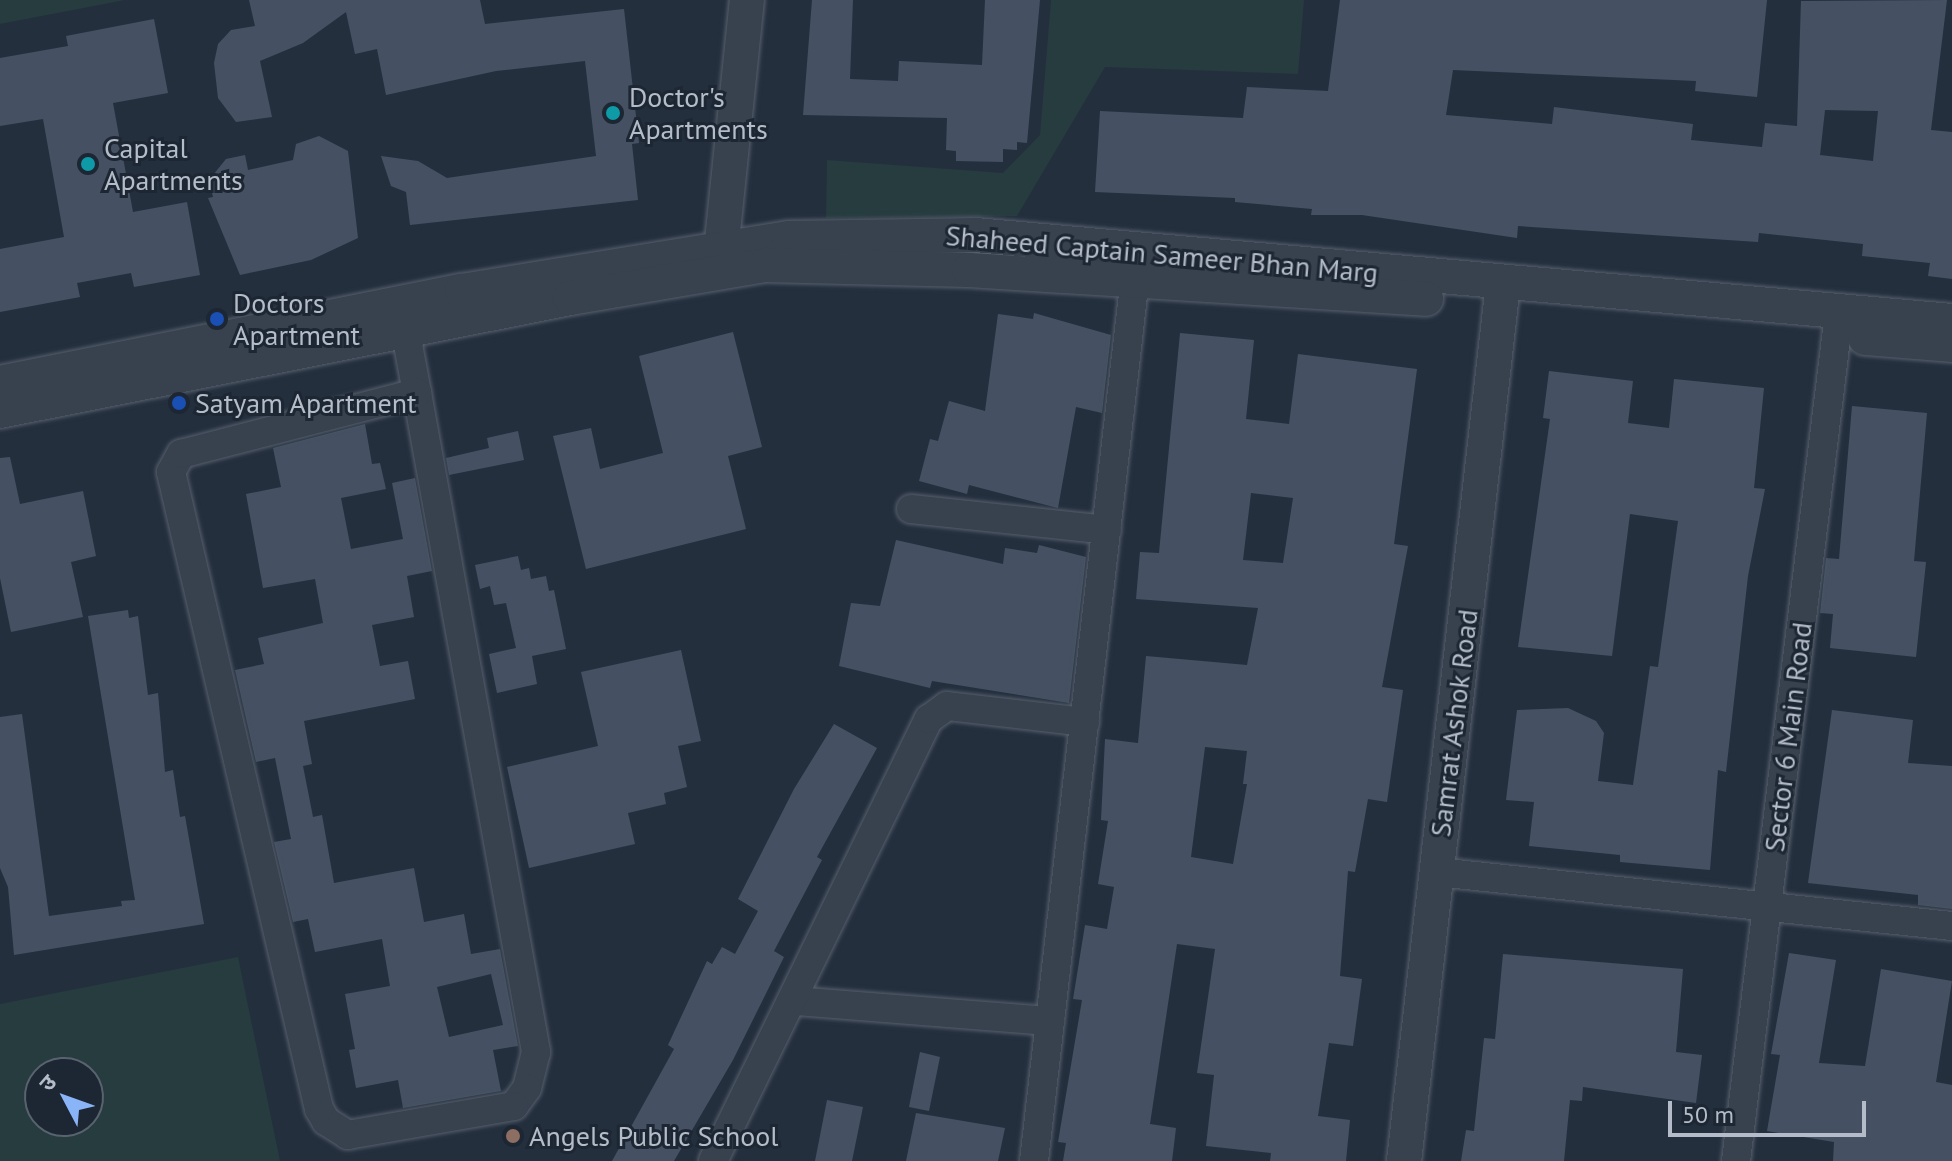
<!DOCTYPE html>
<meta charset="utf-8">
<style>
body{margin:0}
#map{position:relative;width:1952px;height:1161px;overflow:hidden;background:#242f3e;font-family:"PT Sans","Noto Sans Devanagari",sans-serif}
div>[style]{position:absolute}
.green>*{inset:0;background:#263c3f}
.building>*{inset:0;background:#455162}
.roads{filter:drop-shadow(0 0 2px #565f6c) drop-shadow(0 0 2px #565f6c)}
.minor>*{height:28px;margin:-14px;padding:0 14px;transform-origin:14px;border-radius:14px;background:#38414e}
.tertiary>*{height:34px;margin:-17px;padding:0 17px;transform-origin:17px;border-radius:17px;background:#38414e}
.dots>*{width:22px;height:22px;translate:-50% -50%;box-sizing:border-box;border:4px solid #1d2633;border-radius:50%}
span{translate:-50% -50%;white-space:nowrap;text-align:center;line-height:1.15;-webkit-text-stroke:6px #1d2633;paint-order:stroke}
.poi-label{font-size:28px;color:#b4bcc9}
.left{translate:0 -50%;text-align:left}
.street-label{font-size:28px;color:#b4bcc9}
.north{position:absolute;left:24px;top:1057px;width:80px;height:80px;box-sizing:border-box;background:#1d2633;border:2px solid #59626f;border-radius:50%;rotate:311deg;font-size:22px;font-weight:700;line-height:32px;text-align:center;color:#b4bcc9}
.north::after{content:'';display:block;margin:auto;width:28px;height:36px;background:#8ab4f8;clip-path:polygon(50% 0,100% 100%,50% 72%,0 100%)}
.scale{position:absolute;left:1668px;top:1101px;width:198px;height:36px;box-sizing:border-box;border:4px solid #b4bcc9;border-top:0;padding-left:10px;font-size:24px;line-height:28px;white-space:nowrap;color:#b4bcc9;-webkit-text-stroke:6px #1d2633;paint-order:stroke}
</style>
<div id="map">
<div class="green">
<div style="clip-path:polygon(0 0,125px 0,0 24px)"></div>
<div style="clip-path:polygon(1051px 0,1304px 0,1298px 74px,1105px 67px,1017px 216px,826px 218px,827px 160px,1003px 173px,1040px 135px)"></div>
<div style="clip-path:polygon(evenodd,238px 957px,280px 1161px,0 1161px,0 1004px,238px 957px,40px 1073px,88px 1073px,88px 1121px,40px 1121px,40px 1073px)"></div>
</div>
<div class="building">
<div style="clip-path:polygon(249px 0,480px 0,485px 24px,624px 9px,639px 143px,632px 144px,638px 200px,410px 225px,406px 192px,391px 186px,381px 156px,418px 161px,447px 178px,596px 156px,585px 61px,496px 71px,386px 95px,377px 49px,355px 54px,346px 12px,303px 43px,260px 61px,272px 117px,236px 122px,218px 98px,214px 63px,218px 44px,231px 30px,255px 26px)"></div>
<div style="clip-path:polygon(812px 0,853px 0,850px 79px,898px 81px,899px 61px,982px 65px,985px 0,1040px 0,1027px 143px,1017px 142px,1017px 150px,1003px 149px,1003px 162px,956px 161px,956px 151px,946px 150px,947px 118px,803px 115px)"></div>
<div style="clip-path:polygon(evenodd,1340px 0,1767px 0,1757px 97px,1695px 91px,1696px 81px,1453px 70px,1446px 115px,1552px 124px,1554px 107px,1693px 124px,1691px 140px,1762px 147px,1765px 123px,1797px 126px,1801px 1px,1947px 0,1931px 130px,1952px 132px,1952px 279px,1928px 276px,1930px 263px,1862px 256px,1863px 244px,1759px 233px,1758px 242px,1518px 226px,1517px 238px,1362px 215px,1311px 215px,1312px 209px,1235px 202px,1235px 198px,1095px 192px,1100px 111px,1243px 118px,1247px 87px,1328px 91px,1340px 0,1825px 110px,1878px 111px,1873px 161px,1820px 155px,1825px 110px)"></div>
<div style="clip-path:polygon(154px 19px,168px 93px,113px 103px,133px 212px,187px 202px,200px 275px,134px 287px,131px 273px,77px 283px,80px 297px,0 312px,0 249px,64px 237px,43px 119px,0 126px,0 58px,68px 46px,66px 36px)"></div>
<div style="clip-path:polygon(319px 136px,348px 151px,358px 238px,311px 260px,240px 275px,208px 198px,213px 197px,209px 180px,226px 159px,245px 155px,248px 170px,293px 160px,296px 144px)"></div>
<div style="clip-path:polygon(1034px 313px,1111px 335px,1102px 413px,1076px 407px,1058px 508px,969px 485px,967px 494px,919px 481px,930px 439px,938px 441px,949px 401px,985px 411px,998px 314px,1033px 319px)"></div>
<div style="clip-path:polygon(733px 332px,762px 447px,728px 456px,746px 529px,586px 569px,553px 436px,591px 428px,600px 469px,663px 453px,639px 356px)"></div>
<div style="clip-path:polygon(evenodd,1180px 333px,1254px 340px,1246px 419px,1289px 424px,1298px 354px,1417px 369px,1394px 544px,1408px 546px,1382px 687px,1403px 690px,1387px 802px,1368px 799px,1355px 872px,1348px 871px,1340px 976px,1362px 979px,1353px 1046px,1329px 1043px,1318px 1116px,1350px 1120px,1346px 1161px,1270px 1161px,1271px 1153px,1206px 1146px,1214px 1075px,1197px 1073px,1215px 949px,1177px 944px,1150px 1124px,1176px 1128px,1172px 1161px,1063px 1161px,1066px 1143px,1058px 1142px,1082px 1000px,1073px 999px,1085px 925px,1107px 929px,1114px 887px,1098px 884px,1108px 821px,1101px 820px,1105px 739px,1138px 743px,1146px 656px,1247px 665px,1258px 608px,1136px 599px,1140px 552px,1159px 553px,1180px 333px,1251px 493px,1293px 498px,1283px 563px,1243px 560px,1251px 493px,1180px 333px,1205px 747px,1247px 751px,1243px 784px,1247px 784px,1233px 864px,1191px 857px,1205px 747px)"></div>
<div style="clip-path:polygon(1549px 371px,1633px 381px,1628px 423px,1669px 428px,1674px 379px,1764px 388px,1754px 488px,1765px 489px,1748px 576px,1726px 772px,1718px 770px,1710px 870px,1620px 862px,1620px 855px,1529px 846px,1534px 802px,1506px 800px,1517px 710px,1568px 708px,1596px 721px,1604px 733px,1598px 781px,1633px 785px,1650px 666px,1658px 667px,1678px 521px,1630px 514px,1612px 656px,1518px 647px,1550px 419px,1543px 418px)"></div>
<div style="clip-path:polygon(1852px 406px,1927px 413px,1914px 561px,1926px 562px,1916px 657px,1830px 648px,1833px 614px,1820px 613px,1826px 558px,1839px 559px)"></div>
<div style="clip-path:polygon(evenodd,365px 424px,372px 464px,380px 463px,386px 489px,341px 498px,351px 549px,403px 539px,392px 483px,415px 478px,432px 571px,407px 576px,414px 617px,372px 625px,380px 666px,408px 661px,415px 699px,304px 721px,312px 764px,303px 766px,313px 817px,322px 815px,334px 883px,414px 868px,424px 922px,464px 914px,471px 954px,500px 949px,518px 1046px,493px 1050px,501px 1091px,403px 1108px,398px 1080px,356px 1088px,349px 1050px,355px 1049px,345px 994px,390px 986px,382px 939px,315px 952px,308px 919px,293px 922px,274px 842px,291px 839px,275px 758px,256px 762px,235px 670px,264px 664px,258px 638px,323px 623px,315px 579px,263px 588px,246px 494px,281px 487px,273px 448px,365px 424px,491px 974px,503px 1025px,449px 1037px,437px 987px,491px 974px)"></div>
<div style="clip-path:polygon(518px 431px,524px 460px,449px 475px,446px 458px,489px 448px,487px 438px)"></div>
<div style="clip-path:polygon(10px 457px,20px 504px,83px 491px,96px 556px,71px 562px,83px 617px,11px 632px,0 578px,0 458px)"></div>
<div style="clip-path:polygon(896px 540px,1003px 564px,1005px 548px,1037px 553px,1039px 545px,1086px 557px,1069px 703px,932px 681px,930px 688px,839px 666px,851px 603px,880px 606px)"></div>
<div style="clip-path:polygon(518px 556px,521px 570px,529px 568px,531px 579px,546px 576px,549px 591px,554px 590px,566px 649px,532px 656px,537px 684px,497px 693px,489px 654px,516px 648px,506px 603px,494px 605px,490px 586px,480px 589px,475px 565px)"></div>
<div style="clip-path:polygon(128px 610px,129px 618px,138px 616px,148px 695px,158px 693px,165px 772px,173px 770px,180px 817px,185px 816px,204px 924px,14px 955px,8px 887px,0 868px,0 717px,22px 714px,49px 916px,122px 906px,121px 901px,135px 900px,88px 616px)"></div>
<div style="clip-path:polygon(681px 650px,701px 741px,678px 746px,687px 787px,664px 793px,666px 804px,628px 813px,635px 844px,529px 868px,507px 767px,598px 746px,581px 672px)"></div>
<div style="clip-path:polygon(1832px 710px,1913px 720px,1908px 763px,1952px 766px,1952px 909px,1918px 905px,1918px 895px,1808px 883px)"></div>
<div style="clip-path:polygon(834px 724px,877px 748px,817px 857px,822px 860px,774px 951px,784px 957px,733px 1060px,674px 1161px,612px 1161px,674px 1049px,668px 1045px,707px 961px,712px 964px,722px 947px,735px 954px,758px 911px,738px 899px,794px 789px)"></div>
<div style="clip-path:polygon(1789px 953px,1836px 960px,1819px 1063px,1865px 1066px,1881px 969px,1952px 981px,1936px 1082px,1952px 1085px,1952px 1161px,1833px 1161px,1834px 1142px,1767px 1131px,1780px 1055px,1771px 1054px)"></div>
<div style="clip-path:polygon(1503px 954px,1683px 969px,1676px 1052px,1702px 1055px,1696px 1103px,1583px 1087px,1582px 1101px,1570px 1100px,1564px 1161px,1461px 1161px,1466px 1130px,1474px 1131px,1484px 1038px,1495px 1039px)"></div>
<div style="clip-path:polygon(920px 1052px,940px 1057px,929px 1111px,909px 1107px)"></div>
<div style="clip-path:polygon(827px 1100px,863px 1107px,852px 1161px,815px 1161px)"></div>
<div style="clip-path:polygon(916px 1113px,1005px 1128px,998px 1161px,906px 1161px)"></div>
</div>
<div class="roads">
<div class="minor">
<div style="left:402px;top:312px;width:82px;rotate:79.5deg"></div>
<div style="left:417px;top:393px;width:670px;rotate:79.76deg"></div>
<div style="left:536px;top:1052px;width:37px;rotate:104deg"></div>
<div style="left:527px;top:1088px;width:22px;rotate:126deg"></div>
<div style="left:514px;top:1106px;width:169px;rotate:170.1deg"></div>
<div style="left:348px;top:1135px;width:26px;rotate:-148deg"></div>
<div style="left:326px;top:1121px;width:14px;rotate:-120deg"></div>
<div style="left:319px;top:1109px;width:654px;rotate:-103.08deg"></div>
<div style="left:171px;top:472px;width:21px;rotate:-61deg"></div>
<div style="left:181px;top:454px;width:244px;rotate:-14.5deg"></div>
<div style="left:911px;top:509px;width:197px;rotate:6.1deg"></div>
<div style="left:1437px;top:872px;width:518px;rotate:5.99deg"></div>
<div style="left:795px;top:1001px;width:256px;rotate:4.5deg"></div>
<div style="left:713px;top:1161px;width:492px;rotate:-64deg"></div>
<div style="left:929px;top:719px;width:22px;rotate:-36deg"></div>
<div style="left:947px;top:706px;width:139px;rotate:6.6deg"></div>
<div style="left:1034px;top:1161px;width:907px;rotate:-83.48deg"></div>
<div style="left:1736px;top:1161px;width:854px;rotate:-83.07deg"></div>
</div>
<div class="tertiary">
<div style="left:719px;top:270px;width:271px;rotate:-84.1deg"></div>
<div style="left:1865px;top:338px;width:87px;rotate:4.6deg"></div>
<div style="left:0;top:383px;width:471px;rotate:-11.3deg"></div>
<div style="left:462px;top:291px;width:331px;rotate:-9.2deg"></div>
<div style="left:789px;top:238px;width:186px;rotate:-0.9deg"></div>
<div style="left:975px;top:235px;width:981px;rotate:5.03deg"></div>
<div style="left:0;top:411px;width:581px;rotate:-11.21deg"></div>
<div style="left:570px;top:298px;width:199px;rotate:-9.6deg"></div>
<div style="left:766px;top:265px;width:203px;rotate:1.4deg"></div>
<div style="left:969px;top:270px;width:458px;rotate:3.6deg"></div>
<div style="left:1404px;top:1161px;width:883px;rotate:-83.56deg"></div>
</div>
</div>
<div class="dots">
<div style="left:613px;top:113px;background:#0f9aa8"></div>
<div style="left:88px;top:164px;background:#0f9aa8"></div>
<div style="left:217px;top:319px;background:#1a4fb4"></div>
<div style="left:179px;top:403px;background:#1a4fb4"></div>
<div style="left:513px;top:1136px;background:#8d6e63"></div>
</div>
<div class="poi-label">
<span class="left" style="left:629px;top:113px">Doctor's<br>Apartments</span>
<span class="left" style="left:104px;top:164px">Capital<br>Apartments</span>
<span class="left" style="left:233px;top:319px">Doctors<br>Apartment</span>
<span class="left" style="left:195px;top:403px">Satyam Apartment</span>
<span class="left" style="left:529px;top:1136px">Angels Public School</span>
</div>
<div class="street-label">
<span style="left:1162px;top:254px;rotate:5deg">Shaheed Captain Sameer Bhan Marg</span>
<span style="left:1454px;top:723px;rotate:-83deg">Samrat Ashok Road</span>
<span style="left:1788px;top:737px;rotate:-83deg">Sector 6 Main Road</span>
</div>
<div class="north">उ</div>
<div class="scale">50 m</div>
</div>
